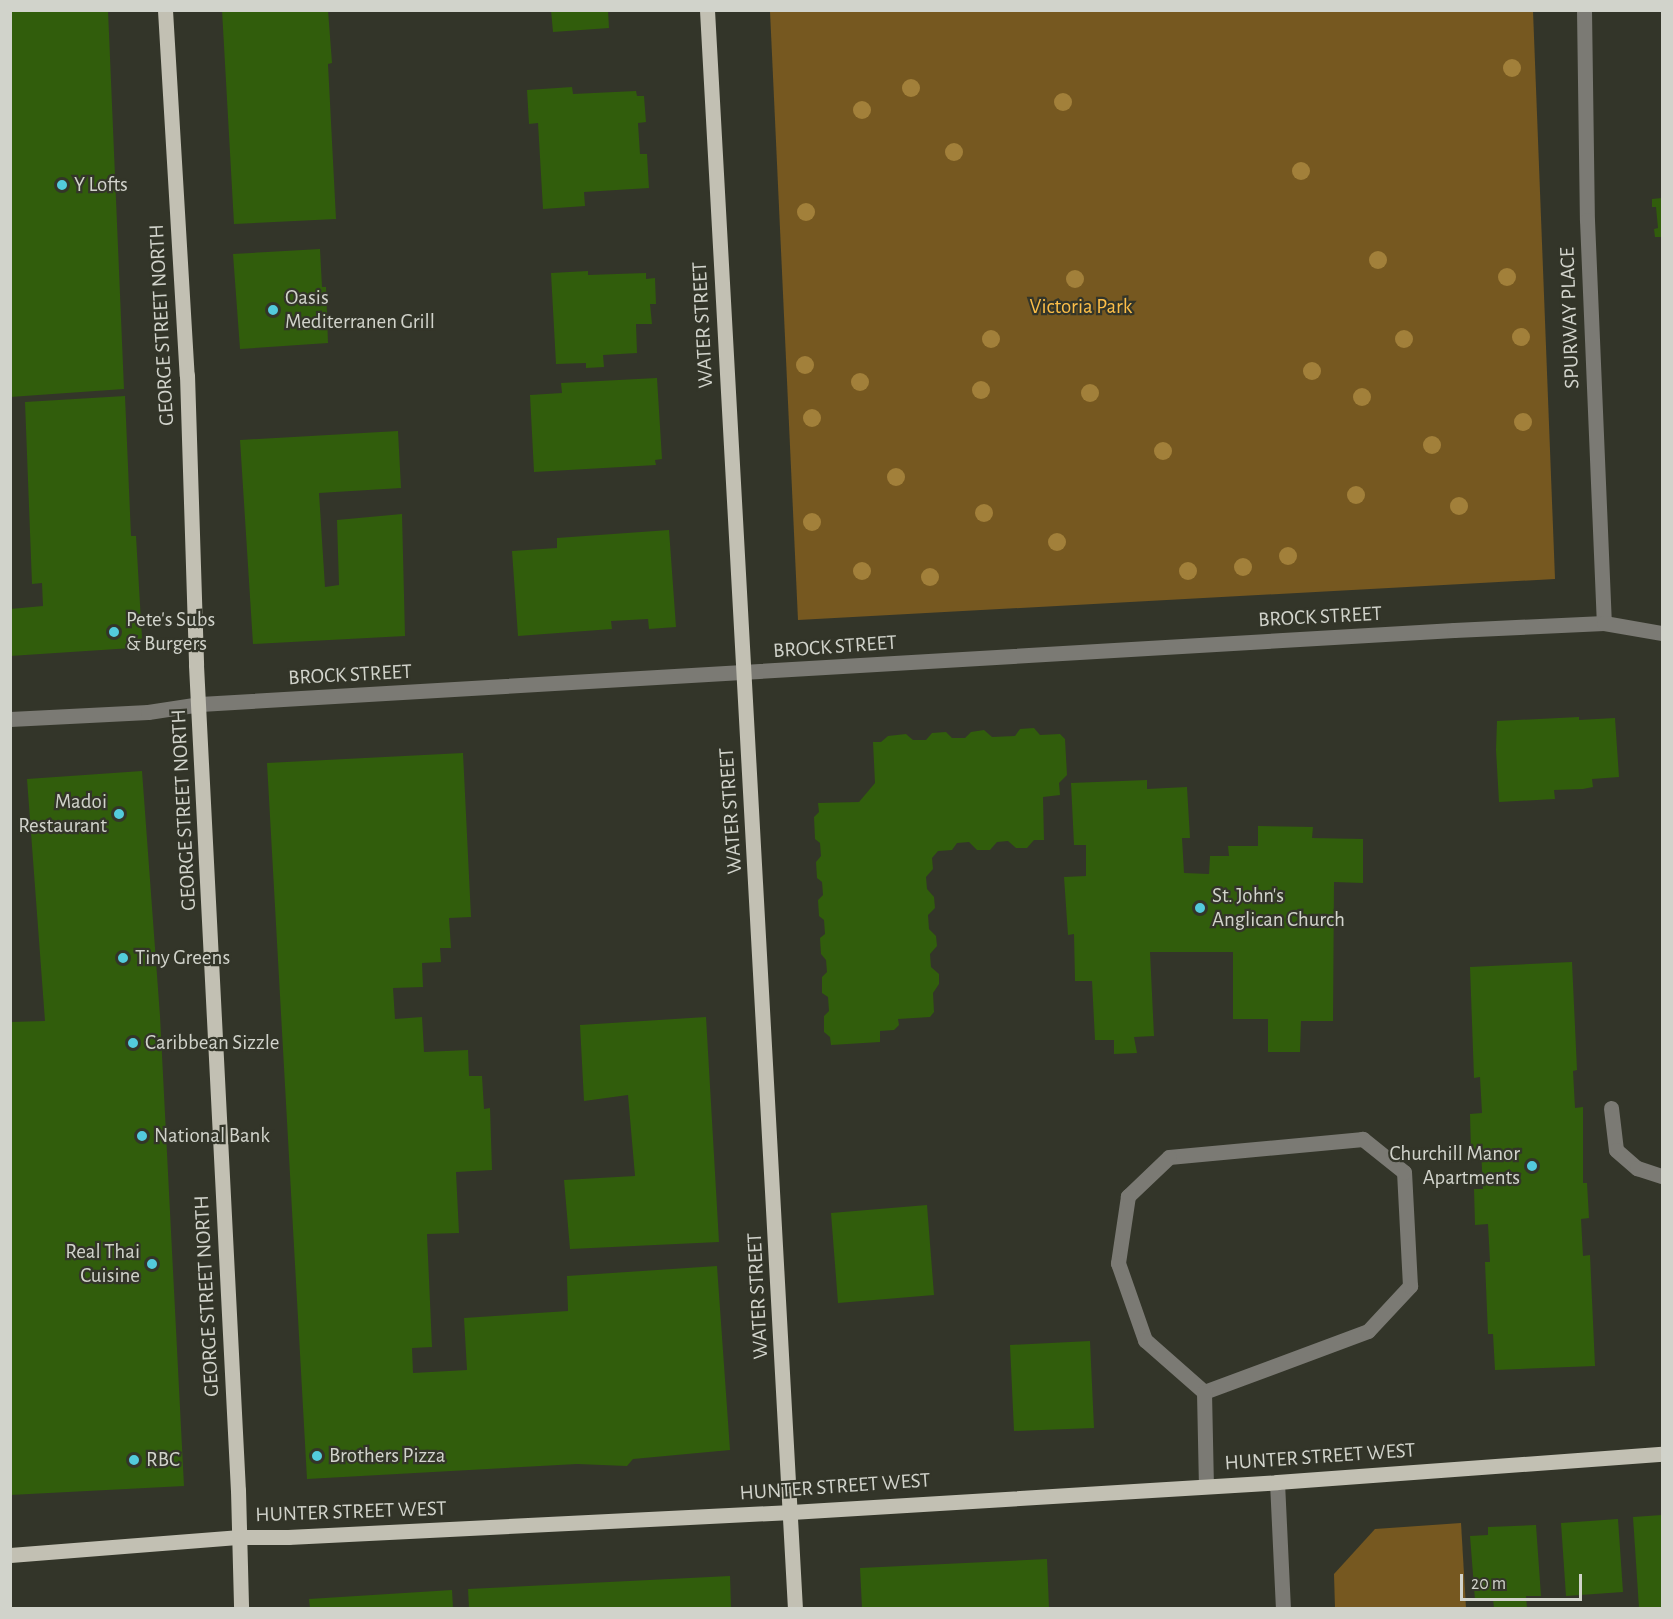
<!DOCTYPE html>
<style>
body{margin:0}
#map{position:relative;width:1673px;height:1619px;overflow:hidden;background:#333529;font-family:"Alegreya Sans",sans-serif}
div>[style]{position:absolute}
.green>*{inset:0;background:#765820}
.building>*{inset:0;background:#315d0c}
.minor>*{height:15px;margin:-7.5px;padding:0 7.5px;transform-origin:7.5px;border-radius:7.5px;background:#7b7a74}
.major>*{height:15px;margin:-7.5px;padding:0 7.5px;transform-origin:7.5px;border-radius:7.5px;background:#c2c0b3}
.trees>*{width:18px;height:18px;margin:-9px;border-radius:50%;background:#a2803a}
.dots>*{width:16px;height:16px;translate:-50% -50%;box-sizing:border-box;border:3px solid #333529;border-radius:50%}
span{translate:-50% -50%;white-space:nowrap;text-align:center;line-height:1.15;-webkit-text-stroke:4.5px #333529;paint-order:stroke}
.poi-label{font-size:21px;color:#d1d3cb}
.left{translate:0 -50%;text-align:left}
.right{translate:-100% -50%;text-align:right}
.park-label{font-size:21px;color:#fcbe48}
.street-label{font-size:21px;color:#d1d3cb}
.frame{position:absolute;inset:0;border:12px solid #d1d3cb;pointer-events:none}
.scale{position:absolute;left:1460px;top:1574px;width:122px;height:27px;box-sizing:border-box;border:3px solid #d1d3cb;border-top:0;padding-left:8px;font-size:18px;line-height:21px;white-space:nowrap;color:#d1d3cb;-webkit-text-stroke:4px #333529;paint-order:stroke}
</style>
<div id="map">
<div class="green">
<div style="clip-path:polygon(770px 11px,1533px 11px,1555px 579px,798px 620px)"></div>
<div style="clip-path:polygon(1461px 1523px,1466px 1608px,1335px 1608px,1334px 1574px,1375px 1529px)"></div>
</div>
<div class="building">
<div style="clip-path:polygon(10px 10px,108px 10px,124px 389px,10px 397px)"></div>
<div style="clip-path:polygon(222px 10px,328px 10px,332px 63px,328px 64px,336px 219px,234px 224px)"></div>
<div style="clip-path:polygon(551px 10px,608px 10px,609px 28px,553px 32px)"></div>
<div style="clip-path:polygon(572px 87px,573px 94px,636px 91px,637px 96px,644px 96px,646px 122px,638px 123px,640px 154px,647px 154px,649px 188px,584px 192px,585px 206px,543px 209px,538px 123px,529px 124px,527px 90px)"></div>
<div style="clip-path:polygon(1662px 198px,1662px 237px,1655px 237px,1654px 229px,1658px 228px,1656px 207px,1652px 207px,1652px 199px)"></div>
<div style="clip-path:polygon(320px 249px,322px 287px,326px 287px,328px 343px,240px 349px,233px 254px)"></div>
<div style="clip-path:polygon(588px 271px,588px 275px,646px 273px,646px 279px,655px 278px,656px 304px,650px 304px,652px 324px,636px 324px,637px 353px,603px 355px,604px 367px,586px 368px,586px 363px,556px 364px,551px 273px)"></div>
<div style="clip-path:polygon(657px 378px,662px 459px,655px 460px,656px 465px,534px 472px,530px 395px,562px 393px,561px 383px)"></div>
<div style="clip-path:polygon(125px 396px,131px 536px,136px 536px,142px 638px,132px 648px,10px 656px,10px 609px,43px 606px,42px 583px,32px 584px,25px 402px)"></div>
<div style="clip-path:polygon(398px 431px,401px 488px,319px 493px,325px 587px,339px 585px,337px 520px,402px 514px,405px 636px,253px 644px,240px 440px)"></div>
<div style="clip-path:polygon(669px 530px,676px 627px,649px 629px,648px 619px,611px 621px,612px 629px,518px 636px,512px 551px,557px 548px,557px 538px)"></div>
<div style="clip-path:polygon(1579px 717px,1579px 720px,1615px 718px,1619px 777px,1592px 779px,1593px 787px,1583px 789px,1554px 790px,1555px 799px,1499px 802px,1496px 750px,1497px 721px)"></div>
<div style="clip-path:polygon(1034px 728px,1040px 735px,1060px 734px,1065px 739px,1067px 775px,1059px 783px,1060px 795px,1043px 797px,1044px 840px,1034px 840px,1027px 848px,1016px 848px,1008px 841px,997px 842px,990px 850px,977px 850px,969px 842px,957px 843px,952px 850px,938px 851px,932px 858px,933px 869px,926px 877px,927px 889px,934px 897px,935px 908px,928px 915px,929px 929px,936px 936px,937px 946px,930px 954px,931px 967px,939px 974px,939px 984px,933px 993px,934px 1012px,930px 1017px,898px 1019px,899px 1025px,894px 1030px,880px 1031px,880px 1042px,831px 1045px,830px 1037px,824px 1032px,824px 1016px,829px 1011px,828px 997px,822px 993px,822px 977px,827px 972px,826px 960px,821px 954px,820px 938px,825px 934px,824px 920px,819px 916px,818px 900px,823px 895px,822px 882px,817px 878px,816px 862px,821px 856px,820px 843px,815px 839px,814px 817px,819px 812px,818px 803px,859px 802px,875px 783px,873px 742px,881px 742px,888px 736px,906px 734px,913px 740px,926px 740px,932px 733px,946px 732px,952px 738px,965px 738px,971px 732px,984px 730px,992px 737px,1015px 736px,1020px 729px)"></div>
<div style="clip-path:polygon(463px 753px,471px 917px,449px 918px,451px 948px,440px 948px,441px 962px,422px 963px,423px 987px,393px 988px,395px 1019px,422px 1017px,424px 1052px,468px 1050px,469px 1076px,482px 1076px,484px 1109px,490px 1108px,492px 1170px,456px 1172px,459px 1233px,427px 1234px,432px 1347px,412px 1348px,413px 1373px,467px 1370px,464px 1318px,568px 1311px,567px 1276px,717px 1266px,730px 1450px,633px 1459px,627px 1466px,577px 1464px,307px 1479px,267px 763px)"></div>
<div style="clip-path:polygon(142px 771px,160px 1016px,184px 1486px,10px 1495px,10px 1022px,45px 1021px,27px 779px)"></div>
<div style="clip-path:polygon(1147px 780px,1147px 789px,1187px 787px,1190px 838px,1182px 838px,1184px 873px,1209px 874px,1210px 856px,1229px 856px,1228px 846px,1258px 846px,1258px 826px,1313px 827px,1312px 838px,1363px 839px,1363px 883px,1334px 882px,1333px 1021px,1301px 1021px,1300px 1052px,1268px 1052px,1268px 1019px,1233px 1019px,1233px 952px,1150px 952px,1154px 1036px,1134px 1037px,1137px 1053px,1114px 1054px,1114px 1040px,1095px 1040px,1092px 981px,1075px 981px,1074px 934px,1068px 935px,1064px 877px,1086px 876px,1086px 845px,1074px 845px,1071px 783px)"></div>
<div style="clip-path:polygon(1572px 962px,1577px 1070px,1573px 1071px,1575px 1108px,1583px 1107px,1583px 1183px,1587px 1183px,1589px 1218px,1581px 1219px,1583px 1256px,1590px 1255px,1595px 1366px,1495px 1370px,1493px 1334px,1488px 1334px,1485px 1262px,1490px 1262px,1488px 1224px,1475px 1225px,1474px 1189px,1483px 1189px,1481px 1149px,1471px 1150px,1470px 1114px,1482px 1113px,1480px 1077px,1474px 1078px,1470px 967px)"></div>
<div style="clip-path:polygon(706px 1017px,719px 1242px,570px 1249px,564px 1180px,635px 1176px,628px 1095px,584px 1101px,580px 1025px)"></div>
<div style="clip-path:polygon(927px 1205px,934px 1295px,838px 1303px,831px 1213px)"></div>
<div style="clip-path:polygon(1090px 1341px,1094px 1428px,1014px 1431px,1010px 1345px)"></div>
<div style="clip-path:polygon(1662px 1515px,1662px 1608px,1639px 1608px,1633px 1517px)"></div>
<div style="clip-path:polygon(1618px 1519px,1623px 1592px,1566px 1596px,1561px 1523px)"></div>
<div style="clip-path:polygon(1536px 1525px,1541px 1596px,1526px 1596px,1527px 1608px,1494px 1608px,1493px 1599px,1475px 1600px,1470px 1536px,1488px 1535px,1488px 1527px)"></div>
<div style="clip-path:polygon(1047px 1559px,1049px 1608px,862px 1608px,860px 1568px)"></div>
<div style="clip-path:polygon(730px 1576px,731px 1608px,469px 1608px,468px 1589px)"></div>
<div style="clip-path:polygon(452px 1590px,453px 1608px,310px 1608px,309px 1599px)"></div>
</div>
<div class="minor">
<div style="left:1584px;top:10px;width:210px;rotate:89.2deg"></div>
<div style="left:1587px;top:220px;width:403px;rotate:87.6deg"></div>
<div style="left:10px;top:719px;width:138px;rotate:-2.9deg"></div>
<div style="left:148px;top:712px;width:53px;rotate:-8.7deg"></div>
<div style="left:200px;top:704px;width:1256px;rotate:-3.38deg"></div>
<div style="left:1454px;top:630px;width:150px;rotate:-2.7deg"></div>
<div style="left:1604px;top:623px;width:59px;rotate:9.8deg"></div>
<div style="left:1611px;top:1108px;width:42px;rotate:83.2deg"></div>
<div style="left:1616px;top:1150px;width:28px;rotate:41deg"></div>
<div style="left:1637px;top:1168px;width:26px;rotate:18deg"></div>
<div style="left:1204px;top:1392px;width:175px;rotate:-20.4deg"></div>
<div style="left:1368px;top:1331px;width:62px;rotate:-47deg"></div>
<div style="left:1410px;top:1286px;width:114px;rotate:-93deg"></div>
<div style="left:1404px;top:1172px;width:53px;rotate:-141.2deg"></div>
<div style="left:1363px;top:1139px;width:195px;rotate:174.7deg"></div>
<div style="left:1169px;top:1157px;width:57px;rotate:136.4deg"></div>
<div style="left:1128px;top:1196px;width:68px;rotate:98.5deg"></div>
<div style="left:1118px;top:1263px;width:82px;rotate:70.7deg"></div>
<div style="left:1145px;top:1340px;width:79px;rotate:41.4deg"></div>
<div style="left:1204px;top:1392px;width:93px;rotate:88.8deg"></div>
<div style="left:1277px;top:1482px;width:126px;rotate:87.3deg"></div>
</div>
<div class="major">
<div style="left:165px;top:10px;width:366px;rotate:86.6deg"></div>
<div style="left:187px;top:375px;width:290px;rotate:88.2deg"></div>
<div style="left:196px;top:665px;width:826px;rotate:87.09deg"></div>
<div style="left:238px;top:1490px;width:118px;rotate:88.5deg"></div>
<div style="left:707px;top:10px;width:1600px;rotate:86.85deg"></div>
<div style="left:10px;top:1555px;width:231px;rotate:-4.5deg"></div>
<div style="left:240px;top:1537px;width:48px"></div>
<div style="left:288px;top:1537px;width:504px;rotate:-2.85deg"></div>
<div style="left:791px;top:1512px;width:487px;rotate:-3.5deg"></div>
<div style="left:1277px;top:1482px;width:386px;rotate:-4.2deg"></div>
</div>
<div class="trees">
<div style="left:1512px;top:68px"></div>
<div style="left:911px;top:88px"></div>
<div style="left:1063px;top:102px"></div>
<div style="left:862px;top:110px"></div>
<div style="left:954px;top:152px"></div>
<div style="left:1301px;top:171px"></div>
<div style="left:806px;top:212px"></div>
<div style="left:1378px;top:260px"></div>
<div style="left:1507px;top:277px"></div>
<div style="left:1075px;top:279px"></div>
<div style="left:1521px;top:337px"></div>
<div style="left:991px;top:339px"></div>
<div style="left:1404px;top:339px"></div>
<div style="left:805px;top:365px"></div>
<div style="left:1312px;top:371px"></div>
<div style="left:860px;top:382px"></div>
<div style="left:981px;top:390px"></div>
<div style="left:1090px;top:393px"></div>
<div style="left:1362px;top:397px"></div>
<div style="left:812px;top:418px"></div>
<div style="left:1523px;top:422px"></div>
<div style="left:1432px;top:445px"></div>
<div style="left:1163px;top:451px"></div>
<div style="left:896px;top:477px"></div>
<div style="left:1356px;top:495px"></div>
<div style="left:1459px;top:506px"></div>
<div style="left:984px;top:513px"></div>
<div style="left:812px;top:522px"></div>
<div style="left:1057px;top:542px"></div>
<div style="left:1288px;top:556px"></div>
<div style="left:1243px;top:567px"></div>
<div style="left:862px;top:571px"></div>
<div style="left:1188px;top:571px"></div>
<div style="left:930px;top:577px"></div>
</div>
<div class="dots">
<div style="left:62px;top:185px;background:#53cbdc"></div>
<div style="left:273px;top:310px;background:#53cbdc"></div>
<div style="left:114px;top:632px;background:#53cbdc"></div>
<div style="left:119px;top:814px;background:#53cbdc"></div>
<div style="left:1200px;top:908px;background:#53cbdc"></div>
<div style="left:123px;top:958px;background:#53cbdc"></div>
<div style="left:133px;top:1043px;background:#53cbdc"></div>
<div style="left:142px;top:1136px;background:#53cbdc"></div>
<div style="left:1532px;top:1166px;background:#53cbdc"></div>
<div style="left:152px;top:1264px;background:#53cbdc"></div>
<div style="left:317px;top:1456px;background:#53cbdc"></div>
<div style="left:134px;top:1460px;background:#53cbdc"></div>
</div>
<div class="poi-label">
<span class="left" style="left:74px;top:185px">Y Lofts</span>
<span class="left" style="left:285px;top:310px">Oasis<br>Mediterranen Grill</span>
<span class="left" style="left:126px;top:632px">Pete's Subs<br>&amp; Burgers</span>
<span class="right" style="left:107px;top:814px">Madoi<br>Restaurant</span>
<span class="left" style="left:1212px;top:908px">St. John's<br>Anglican Church</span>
<span class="left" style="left:135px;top:958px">Tiny Greens</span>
<span class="left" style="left:145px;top:1043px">Caribbean Sizzle</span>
<span class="left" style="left:154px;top:1136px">National Bank</span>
<span class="right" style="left:1520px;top:1166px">Churchill Manor<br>Apartments</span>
<span class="right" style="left:140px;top:1264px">Real Thai<br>Cuisine</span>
<span class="left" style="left:329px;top:1456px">Brothers Pizza</span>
<span class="left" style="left:146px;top:1460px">RBC</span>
</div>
<div class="park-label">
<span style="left:1081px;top:307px">Victoria Park</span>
</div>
<div class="street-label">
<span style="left:1570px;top:318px;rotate:-92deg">SPURWAY PLACE</span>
<span style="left:162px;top:325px;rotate:-93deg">GEORGE STREET NORTH</span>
<span style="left:703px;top:325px;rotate:-93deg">WATER STREET</span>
<span style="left:1320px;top:617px;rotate:-3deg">BROCK STREET</span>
<span style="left:835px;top:647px;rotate:-4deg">BROCK STREET</span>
<span style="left:350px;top:675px;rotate:-3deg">BROCK STREET</span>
<span style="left:184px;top:810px;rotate:-93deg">GEORGE STREET NORTH</span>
<span style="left:731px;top:811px;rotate:-94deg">WATER STREET</span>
<span style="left:207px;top:1296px;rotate:-93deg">GEORGE STREET NORTH</span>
<span style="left:758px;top:1296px;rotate:-93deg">WATER STREET</span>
<span style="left:1320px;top:1457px;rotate:-4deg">HUNTER STREET WEST</span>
<span style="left:835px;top:1487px;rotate:-4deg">HUNTER STREET WEST</span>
<span style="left:351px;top:1512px;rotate:-2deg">HUNTER STREET WEST</span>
</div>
<div class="frame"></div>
<div class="scale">20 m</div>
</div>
